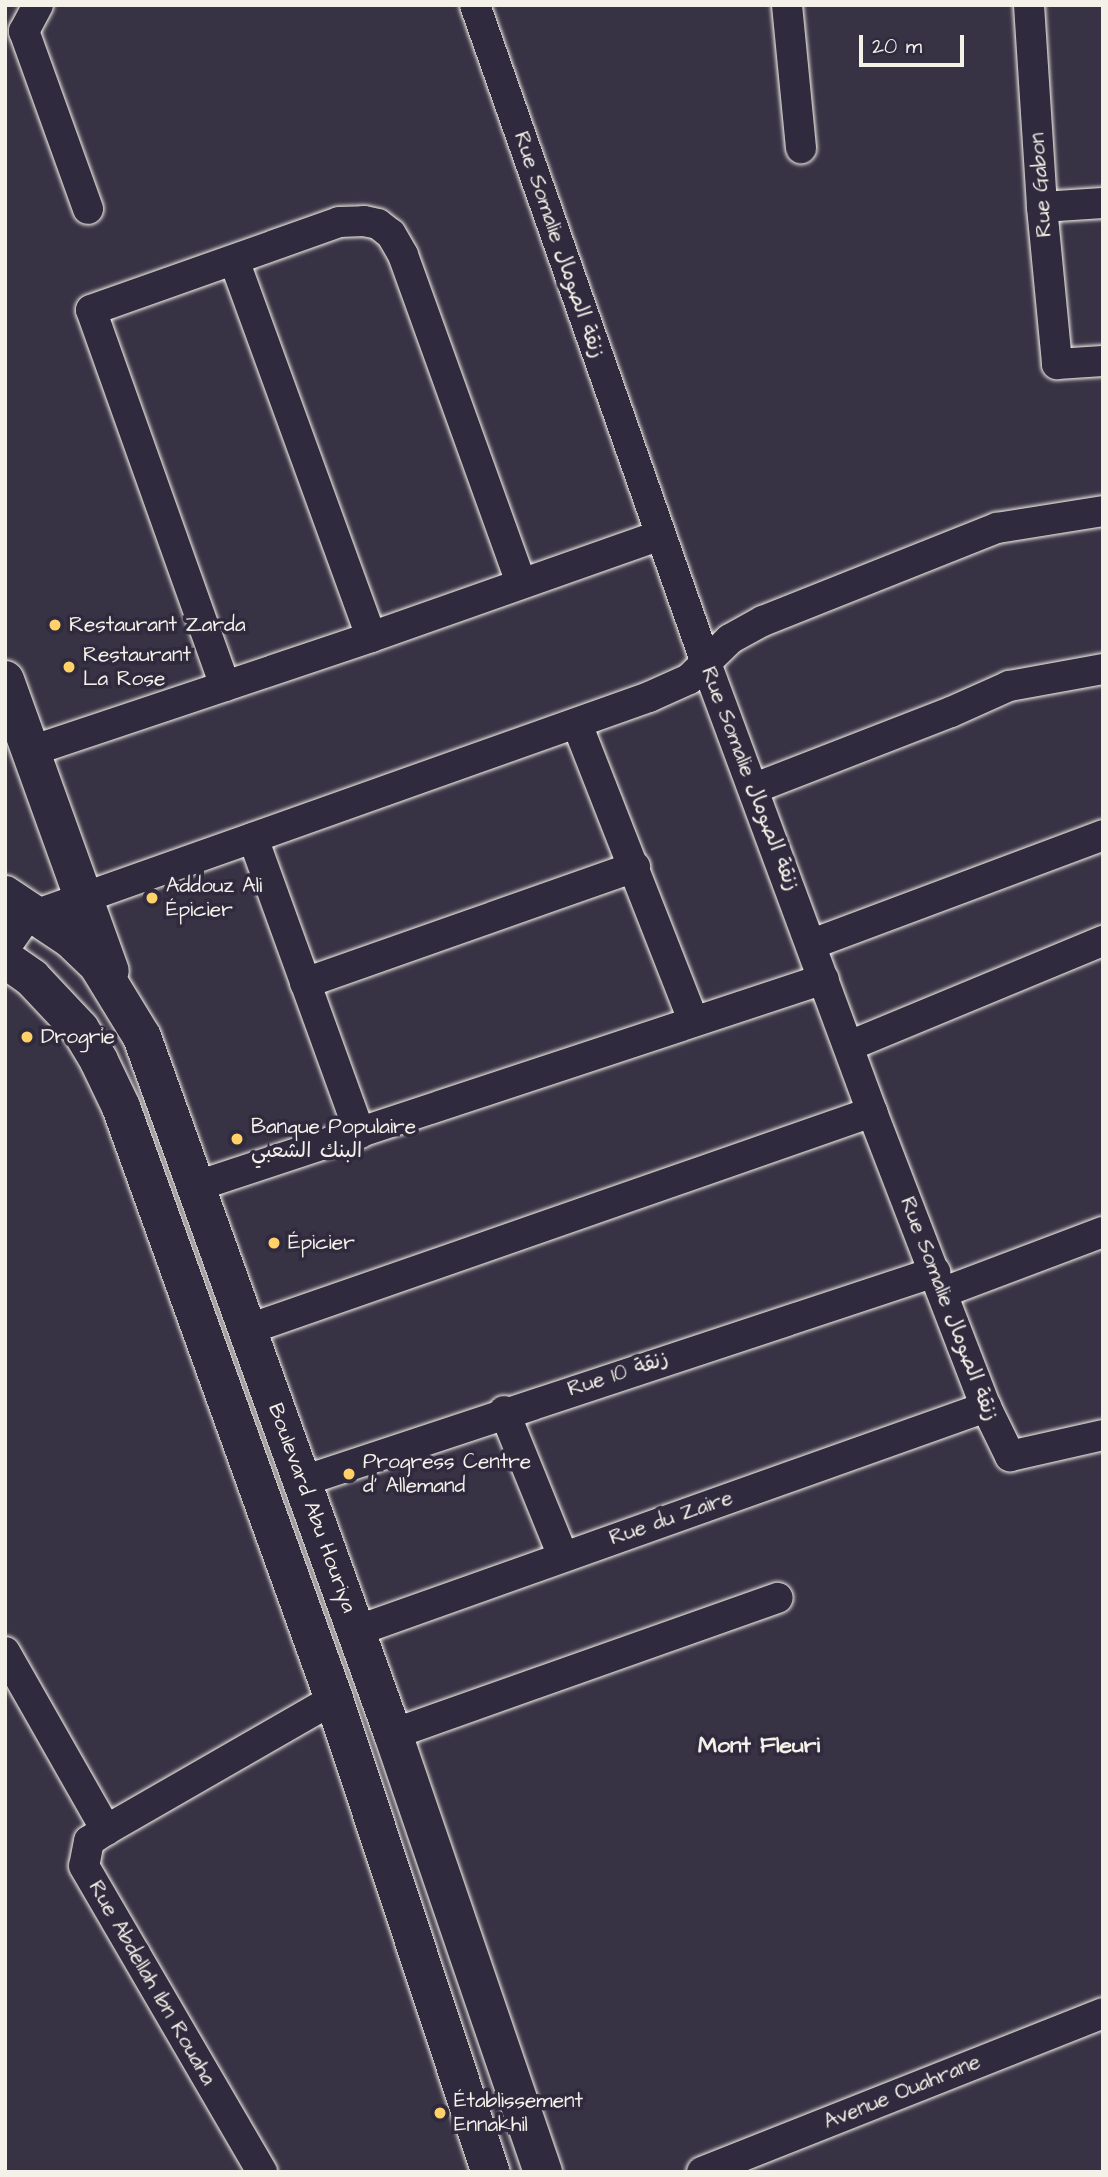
<!DOCTYPE html>
<meta charset="utf-8">
<style>
body{margin:0}
#map{position:relative;width:1108px;height:2177px;overflow:hidden;background:#373244;font-family:"Architects Daughter","Playpen Sans Arabic",sans-serif}
div>[style]{position:absolute}
.roads{filter:drop-shadow(0 0 2px #f4f1e8) drop-shadow(0 0 2px #f4f1e8)}
.street>*{height:30px;margin:-15px;padding:0 15px;transform-origin:15px;border-radius:15px;background:#2f2a3d}
.secondary>*{height:38px;margin:-19px;padding:0 19px;transform-origin:19px;border-radius:19px;background:#2f2a3d}
.dots>*{width:19px;height:19px;translate:-50% -50%;box-sizing:border-box;border:4px solid #2f2a3d;border-radius:50%}
span{translate:-50% -50%;white-space:nowrap;text-align:center;line-height:1.15;-webkit-text-stroke:7px #2f2a3d;paint-order:stroke}
.street-label{font-size:21px;color:#f4f1e8}
.poi-label{font-size:21px;color:#f4f1e8}
.left{translate:0 -50%;text-align:left}
.neighbourhood-label{font-size:23px;color:#f4f1e8;font-weight:700}
.frame{position:absolute;inset:0;border:7px solid #f4f1e8;pointer-events:none}
.scale{position:absolute;left:859px;top:35px;width:105px;height:32px;box-sizing:border-box;border:4px solid #f4f1e8;border-top:0;padding-left:9px;font-size:21px;line-height:24px;white-space:nowrap;color:#f4f1e8;-webkit-text-stroke:5px #2f2a3d;paint-order:stroke}
</style>
<div id="map">
<div class="roads">
<div class="street">
<div style="left:38px;top:5px;width:30px;rotate:118deg"></div>
<div style="left:24px;top:31px;width:189px;rotate:70.2deg"></div>
<div style="left:475px;top:5px;width:697px;rotate:70.66deg"></div>
<div style="left:706px;top:663px;width:479px;rotate:69.7deg"></div>
<div style="left:872px;top:1112px;width:316px;rotate:68.9deg"></div>
<div style="left:986px;top:1407px;width:55px;rotate:63.9deg"></div>
<div style="left:1010px;top:1456px;width:95px;rotate:-12.7deg"></div>
<div style="left:787px;top:5px;width:144px;rotate:84.4deg"></div>
<div style="left:1029px;top:5px;width:202px;rotate:86.3deg"></div>
<div style="left:1042px;top:207px;width:158px;rotate:84.5deg"></div>
<div style="left:1057px;top:364px;width:46px;rotate:-3.7deg"></div>
<div style="left:1042px;top:207px;width:61px;rotate:-3.8deg"></div>
<div style="left:234px;top:260px;width:401px;rotate:70deg"></div>
<div style="left:225px;top:686px;width:399px;rotate:-109.6deg"></div>
<div style="left:91px;top:310px;width:263px;rotate:-19.5deg"></div>
<div style="left:339px;top:222px;width:25px;rotate:-2deg"></div>
<div style="left:364px;top:221px;width:14px;rotate:12deg"></div>
<div style="left:378px;top:224px;width:16px;rotate:38deg"></div>
<div style="left:391px;top:234px;width:24px;rotate:60deg"></div>
<div style="left:403px;top:255px;width:349px;rotate:70.2deg"></div>
<div style="left:577px;top:724px;width:318px;rotate:68.6deg"></div>
<div style="left:31px;top:751px;width:359px;rotate:-18.5deg"></div>
<div style="left:371px;top:637px;width:306px;rotate:-19.4deg"></div>
<div style="left:755px;top:788px;width:210px;rotate:-21.2deg"></div>
<div style="left:951px;top:712px;width:64px;rotate:-24.1deg"></div>
<div style="left:1009px;top:686px;width:96px;rotate:-10.3deg"></div>
<div style="left:253px;top:838px;width:314px;rotate:70.1deg"></div>
<div style="left:812px;top:944px;width:311px;rotate:-20.5deg"></div>
<div style="left:5px;top:948px;width:29px;rotate:-55deg"></div>
<div style="left:22px;top:924px;width:16px;rotate:-35deg"></div>
<div style="left:35px;top:915px;width:652px;rotate:-19.55deg"></div>
<div style="left:649px;top:697px;width:44px;rotate:-24.2deg"></div>
<div style="left:689px;top:679px;width:57px;rotate:-44.3deg"></div>
<div style="left:730px;top:639px;width:38px;rotate:-29deg"></div>
<div style="left:763px;top:621px;width:252px;rotate:-21.7deg"></div>
<div style="left:997px;top:528px;width:107px;rotate:-9.1deg"></div>
<div style="left:305px;top:983px;width:350px;rotate:-19.4deg"></div>
<div style="left:849px;top:1046px;width:275px;rotate:-22.5deg"></div>
<div style="left:197px;top:1186px;width:660px;rotate:-18.27deg"></div>
<div style="left:944px;top:1292px;width:170px;rotate:-20.7deg"></div>
<div style="left:249px;top:1329px;width:660px;rotate:-19.2deg"></div>
<div style="left:504px;top:1411px;width:157px;rotate:67.9deg"></div>
<div style="left:303px;top:1481px;width:666px;rotate:-18.3deg"></div>
<div style="left:356px;top:1631px;width:669px;rotate:-19.57deg"></div>
<div style="left:5px;top:1652px;width:205px;rotate:60.4deg"></div>
<div style="left:106px;top:1830px;width:20px;rotate:147deg"></div>
<div style="left:89px;top:1841px;width:25px;rotate:101deg"></div>
<div style="left:84px;top:1866px;width:354px;rotate:59.8deg"></div>
<div style="left:393px;top:1734px;width:408px;rotate:-19.5deg"></div>
<div style="left:106px;top:1830px;width:263px;rotate:-29.9deg"></div>
<div style="left:702px;top:2172px;width:431px;rotate:-21.6deg"></div>
</div>
<div class="secondary">
<div style="left:5px;top:680px;width:309px;rotate:70.2deg"></div>
<div style="left:5px;top:895px;width:79px;rotate:33.7deg"></div>
<div style="left:71px;top:939px;width:37px;rotate:44deg"></div>
<div style="left:98px;top:965px;width:84px;rotate:58.6deg"></div>
<div style="left:142px;top:1037px;width:741px;rotate:70.2deg"></div>
<div style="left:393px;top:1734px;width:463px;rotate:71.1deg"></div>
<div style="left:5px;top:959px;width:33px;rotate:35deg"></div>
<div style="left:32px;top:978px;width:70px;rotate:46.7deg"></div>
<div style="left:80px;top:1029px;width:37px;rotate:59deg"></div>
<div style="left:99px;top:1061px;width:51px;rotate:64.4deg"></div>
<div style="left:121px;top:1107px;width:629px;rotate:70.21deg"></div>
<div style="left:334px;top:1699px;width:498px;rotate:71.7deg"></div>
</div>
</div>
<div class="dots">
<div style="left:55px;top:625px;background:#ffd166"></div>
<div style="left:69px;top:667px;background:#ffd166"></div>
<div style="left:152px;top:898px;background:#ffd166"></div>
<div style="left:27px;top:1037px;background:#ffd166"></div>
<div style="left:237px;top:1139px;background:#ffd166"></div>
<div style="left:274px;top:1243px;background:#ffd166"></div>
<div style="left:349px;top:1474px;background:#ffd166"></div>
<div style="left:440px;top:2113px;background:#ffd166"></div>
</div>
<div class="street-label">
<span style="left:1041px;top:185px;rotate:-94deg">Rue Gabon</span>
<span style="left:559px;top:245px;rotate:71deg">Rue Somalie زنقة الصومال</span>
<span style="left:750px;top:779px;rotate:69deg">Rue Somalie زنقة الصومال</span>
<span style="left:949px;top:1309px;rotate:69deg">Rue Somalie زنقة الصومال</span>
<span style="left:618px;top:1374px;rotate:-18deg">Rue 10 زنقة</span>
<span style="left:312px;top:1508px;rotate:70deg">Boulevard Abu Houriya</span>
<span style="left:671px;top:1518px;rotate:-19deg">Rue du Zaire</span>
<span style="left:152px;top:1983px;rotate:60deg">Rue Abdellah Ibn Rouaha</span>
<span style="left:902px;top:2092px;rotate:-22deg">Avenue Ouahrane</span>
</div>
<div class="poi-label">
<span class="left" style="left:69px;top:625px">Restaurant Zarda</span>
<span class="left" style="left:83px;top:667px">Restaurant<br>La Rose</span>
<span class="left" style="left:166px;top:898px">Addouz Ali<br>Épicier</span>
<span class="left" style="left:41px;top:1037px">Drogrie</span>
<span class="left" style="left:251px;top:1139px">Banque Populaire<br>البنك الشعبي</span>
<span class="left" style="left:288px;top:1243px">Épicier</span>
<span class="left" style="left:363px;top:1474px">Progress Centre<br>d' Allemand</span>
<span class="left" style="left:454px;top:2113px">Établissement<br>Ennakhil</span>
</div>
<div class="neighbourhood-label">
<span style="left:759px;top:1745px">Mont Fleuri</span>
</div>
<div class="frame"></div>
<div class="scale">20 m</div>
</div>
